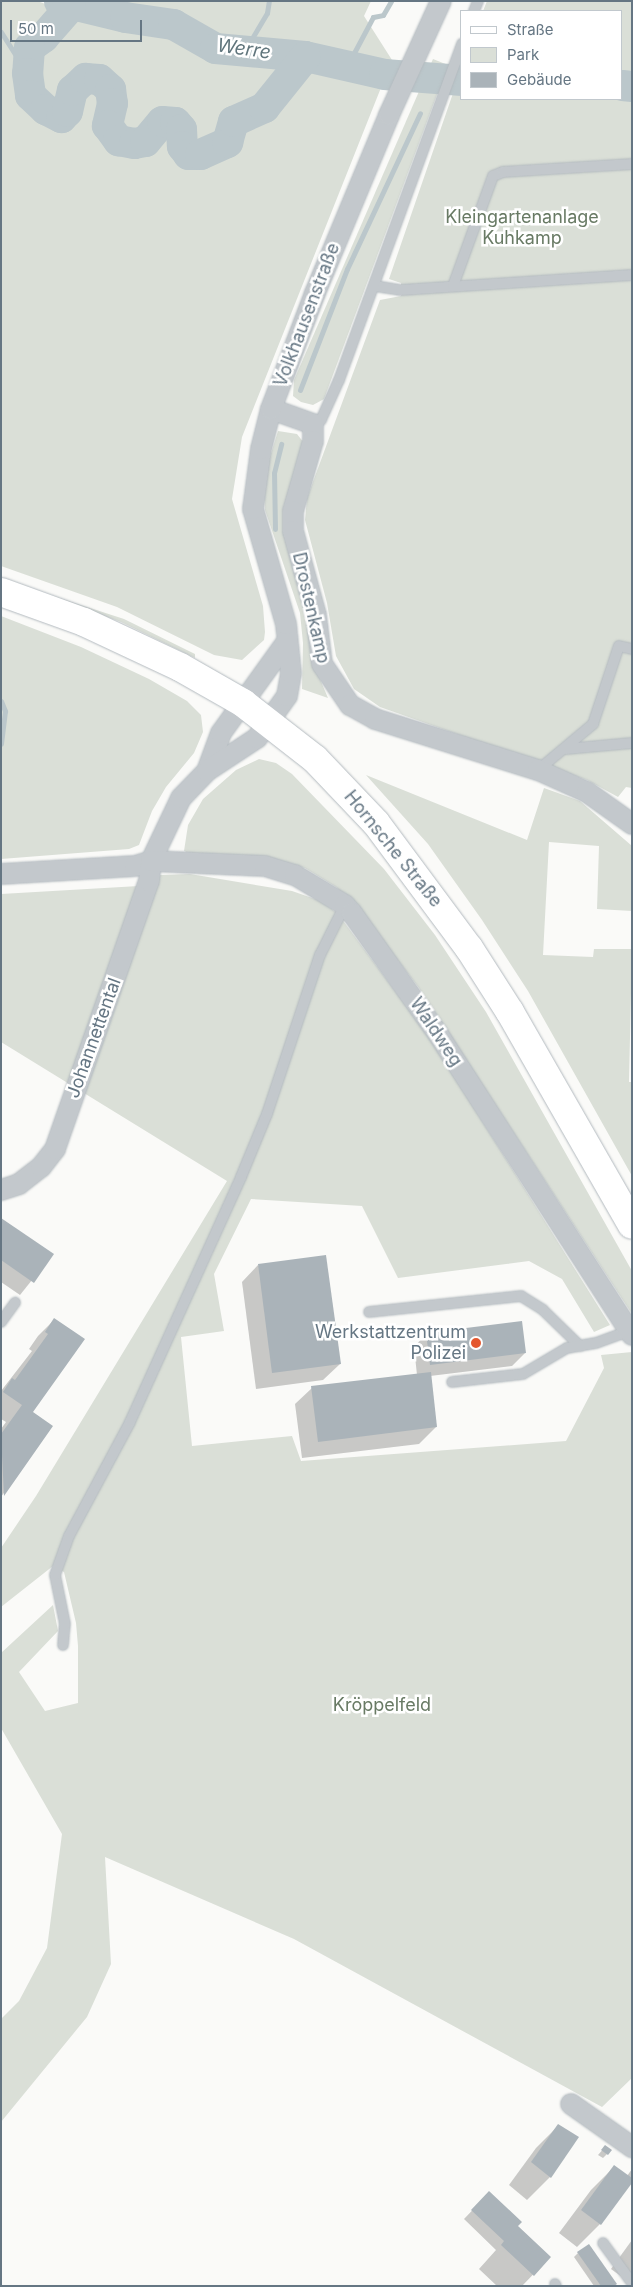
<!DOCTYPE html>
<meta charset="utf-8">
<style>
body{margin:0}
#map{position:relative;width:633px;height:2287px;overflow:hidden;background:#fafaf8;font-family:Inter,sans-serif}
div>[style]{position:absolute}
.green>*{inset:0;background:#dadfd7}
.shadow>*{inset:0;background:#0003}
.stream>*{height:5px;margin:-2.5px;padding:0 2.5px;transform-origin:2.5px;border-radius:2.5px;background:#bbc7cb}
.river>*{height:31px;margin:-15.5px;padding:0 15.5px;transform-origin:15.5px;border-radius:15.5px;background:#bbc7cb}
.building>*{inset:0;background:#aab3b9}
.roads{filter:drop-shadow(0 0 1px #b3babf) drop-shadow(0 0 1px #b3babf)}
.service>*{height:10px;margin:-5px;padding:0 5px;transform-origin:5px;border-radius:5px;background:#c3c8cc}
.minor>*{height:20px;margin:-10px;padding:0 10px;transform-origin:10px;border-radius:10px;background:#c3c8cc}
.secondary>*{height:28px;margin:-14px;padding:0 14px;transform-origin:14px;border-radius:14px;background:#fff}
.dots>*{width:14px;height:14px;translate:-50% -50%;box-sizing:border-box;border:2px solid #fff;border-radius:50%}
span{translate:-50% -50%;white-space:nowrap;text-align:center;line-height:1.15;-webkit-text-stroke:5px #fff;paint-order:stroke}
.park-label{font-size:18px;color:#687a64}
.street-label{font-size:18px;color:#657683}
.poi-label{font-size:18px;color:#657683}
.right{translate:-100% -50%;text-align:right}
.water-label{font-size:19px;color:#60757c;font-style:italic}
.frame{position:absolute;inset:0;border:2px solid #657683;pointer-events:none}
.legend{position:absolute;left:460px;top:10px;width:162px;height:90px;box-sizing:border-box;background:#fff;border:1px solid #c1c8cd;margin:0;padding:6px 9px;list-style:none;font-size:15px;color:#657683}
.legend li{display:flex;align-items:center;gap:10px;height:25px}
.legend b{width:25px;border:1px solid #c1c8cd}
.scale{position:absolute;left:10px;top:20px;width:132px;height:22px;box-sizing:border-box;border:2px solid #657683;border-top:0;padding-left:6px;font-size:15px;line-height:18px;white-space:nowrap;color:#657683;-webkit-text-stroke:4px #fff;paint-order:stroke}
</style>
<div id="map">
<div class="green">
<div style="clip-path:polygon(1px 1px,37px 1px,100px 23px,125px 14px,88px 1px,371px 1px,364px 16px,392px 60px,242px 437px,232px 499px,263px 606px,265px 632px,264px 640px,242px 660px,214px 655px,117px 607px,1px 566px)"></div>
<div style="clip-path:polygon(487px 1px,632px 1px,632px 788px,626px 787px,618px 797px,587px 780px,380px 707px,354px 689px,336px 656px,327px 603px,305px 520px,307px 498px,380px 300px,401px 296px,401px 283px,389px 279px,462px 67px,462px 99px,622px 99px,622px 11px,483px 11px)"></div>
<div style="clip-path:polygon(433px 59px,448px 65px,324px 399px,313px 405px,301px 402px,293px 396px,294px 380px)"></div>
<div style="clip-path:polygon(278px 431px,297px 434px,304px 443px,284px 506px,283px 524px,306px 608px,314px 665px,328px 698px,302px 689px,303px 643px,300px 613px,265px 510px,263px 479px)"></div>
<div style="clip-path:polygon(1px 579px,124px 619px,195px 654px,195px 658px,121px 622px)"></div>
<div style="clip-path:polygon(1px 616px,81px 647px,149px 679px,187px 701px,201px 715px,203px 732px,194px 753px,166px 787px,152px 811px,139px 845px,129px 849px,1px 859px)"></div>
<div style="clip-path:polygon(259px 759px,276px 763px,292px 774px,384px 869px,435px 935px,486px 1012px,632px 1271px,632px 1314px,419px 988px,356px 906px,336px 887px,305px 868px,268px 859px,194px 855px,184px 851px,188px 825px,203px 799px,236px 770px)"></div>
<div style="clip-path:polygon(366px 775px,527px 840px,544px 788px,580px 801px,632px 846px,632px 911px,597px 909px,599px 846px,549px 842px,543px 955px,593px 957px,594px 949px,632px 949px,629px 1082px,632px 1082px,632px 1176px,528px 991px,482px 920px,428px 844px)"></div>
<div style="clip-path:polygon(190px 874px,292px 891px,321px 901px,338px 914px,430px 1038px,610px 1325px,594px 1332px,562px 1279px,529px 1261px,398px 1278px,362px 1206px,251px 1199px,214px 1274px,224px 1331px,181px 1337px,192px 1446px,292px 1436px,301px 1461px,566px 1441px,604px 1368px,601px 1355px,632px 1352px,632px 2078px,602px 2107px,294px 1939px,105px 1857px,111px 1964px,87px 2017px,1px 2122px,1px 2019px,19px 2001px,47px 1948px,62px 1834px,1px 1728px,1px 1653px,53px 1605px,58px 1631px,19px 1672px,45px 1711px,78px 1703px,78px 1646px,76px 1623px,64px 1572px,53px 1566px,1px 1607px,1px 1548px,36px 1496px,227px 1181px,1px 1042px,1px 894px,156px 885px,160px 875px)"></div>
</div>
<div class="shadow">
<div style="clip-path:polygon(1px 1219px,52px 1255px,20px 1295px,1px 1282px)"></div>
<div style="clip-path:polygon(258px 1265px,340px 1364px,323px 1380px,256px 1389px,242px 1282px)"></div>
<div style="clip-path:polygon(55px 1319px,32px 1412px,51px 1426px,1px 1497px,1px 1429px,6px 1422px,1px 1419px,1px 1391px,32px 1351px,29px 1349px,38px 1336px)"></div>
<div style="clip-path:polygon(426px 1334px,525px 1353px,512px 1366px,430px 1376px,436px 1427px,419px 1444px,302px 1458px,295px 1404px,312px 1388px,417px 1375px,414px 1347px)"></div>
<div style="clip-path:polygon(559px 2125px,550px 2177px,527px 2200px,509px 2185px,536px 2148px)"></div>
<div style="clip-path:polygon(605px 2147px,607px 2154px,603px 2158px,598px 2155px)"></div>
<div style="clip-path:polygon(614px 2167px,627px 2176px,632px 2169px,632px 2182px,600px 2224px,577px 2247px,559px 2233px,591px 2190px)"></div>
<div style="clip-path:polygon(489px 2193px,517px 2226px,550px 2257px,522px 2286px,497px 2286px,479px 2269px,496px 2250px,464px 2219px)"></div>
<div style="clip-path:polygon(632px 2240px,632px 2279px,629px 2282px,611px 2269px)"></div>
<div style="clip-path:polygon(578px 2253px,614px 2286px,594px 2286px,574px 2257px)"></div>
</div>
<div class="stream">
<div style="left:1px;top:32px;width:49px;rotate:57.6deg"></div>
<div style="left:245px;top:50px;width:43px;rotate:-59.3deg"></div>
<div style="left:267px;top:13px;width:12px;rotate:-81deg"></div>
<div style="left:347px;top:66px;width:55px;rotate:-62deg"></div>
<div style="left:373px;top:17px;width:10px;rotate:-11deg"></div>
<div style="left:383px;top:15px;width:16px;rotate:-60deg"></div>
<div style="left:300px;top:390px;width:130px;rotate:-68.8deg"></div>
<div style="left:347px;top:269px;width:172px;rotate:-64.9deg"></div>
<div style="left:275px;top:529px;width:56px;rotate:-91deg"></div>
<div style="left:274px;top:473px;width:30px;rotate:-76deg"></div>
<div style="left:1px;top:701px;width:11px;rotate:68deg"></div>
<div style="left:5px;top:711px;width:33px;rotate:97deg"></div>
</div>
<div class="river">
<div style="left:59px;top:1px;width:68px;rotate:13.6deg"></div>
<div style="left:125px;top:17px;width:49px;rotate:8.3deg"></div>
<div style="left:173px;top:24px;width:48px;rotate:29.7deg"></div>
<div style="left:215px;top:48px;width:90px;rotate:5.1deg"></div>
<div style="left:305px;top:56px;width:81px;rotate:12.8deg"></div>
<div style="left:384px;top:74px;width:78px;rotate:4.4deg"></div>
<div style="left:70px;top:6px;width:41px;rotate:131.1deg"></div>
<div style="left:43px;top:37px;width:17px;rotate:144deg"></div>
<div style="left:29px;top:47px;width:26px;rotate:94deg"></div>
<div style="left:27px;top:73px;width:22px;rotate:82deg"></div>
<div style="left:30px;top:95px;width:21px;rotate:43deg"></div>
<div style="left:45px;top:109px;width:18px;rotate:27deg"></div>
<div style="left:61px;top:117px;width:8px;rotate:-45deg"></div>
<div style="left:67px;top:111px;width:22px;rotate:-77deg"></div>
<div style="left:72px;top:90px;width:18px;rotate:-43deg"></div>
<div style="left:85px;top:78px;width:14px;rotate:4deg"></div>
<div style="left:99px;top:79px;width:15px;rotate:42deg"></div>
<div style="left:110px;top:89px;width:14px;rotate:82deg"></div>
<div style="left:112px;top:103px;width:23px;rotate:103deg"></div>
<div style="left:107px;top:125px;width:19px;rotate:54deg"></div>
<div style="left:118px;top:140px;width:16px;rotate:11deg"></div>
<div style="left:134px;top:143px;width:11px;rotate:-10deg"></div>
<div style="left:145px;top:141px;width:26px;rotate:-50deg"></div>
<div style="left:162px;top:121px;width:13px;rotate:4deg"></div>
<div style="left:175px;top:122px;width:9px;rotate:49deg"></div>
<div style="left:181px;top:129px;width:17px;rotate:87deg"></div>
<div style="left:182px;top:146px;width:10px;rotate:53deg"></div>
<div style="left:188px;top:154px;width:12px"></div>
<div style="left:200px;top:154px;width:30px;rotate:-24deg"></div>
<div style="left:227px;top:142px;width:22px;rotate:-74deg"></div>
<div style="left:233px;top:121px;width:34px;rotate:-24deg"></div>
<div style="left:264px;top:107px;width:65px;rotate:-51.2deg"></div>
<div style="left:622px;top:85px;width:10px;rotate:6deg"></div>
</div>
<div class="building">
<div style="clip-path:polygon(1px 1218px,54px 1254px,34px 1283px,1px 1260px)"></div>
<div style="clip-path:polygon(326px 1255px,341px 1364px,272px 1373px,258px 1264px)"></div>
<div style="clip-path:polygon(54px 1318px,85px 1339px,33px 1412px,53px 1426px,4px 1496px,1px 1434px,22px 1405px,3px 1392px,12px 1378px,15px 1380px,48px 1334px,45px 1332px)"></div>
<div style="clip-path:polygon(522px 1321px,526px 1353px,430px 1365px,426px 1333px)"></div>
<div style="clip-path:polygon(431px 1372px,437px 1427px,318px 1442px,311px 1386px)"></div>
<div style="clip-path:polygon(558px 2124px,579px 2137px,551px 2178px,531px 2162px)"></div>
<div style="clip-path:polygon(605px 2145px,612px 2150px,608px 2155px,601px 2150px)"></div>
<div style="clip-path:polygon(614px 2165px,632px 2178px,632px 2183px,601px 2225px,581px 2210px)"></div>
<div style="clip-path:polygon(489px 2191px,522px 2222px,518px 2226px,551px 2257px,534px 2276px,501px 2245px,504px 2241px,471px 2210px)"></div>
<div style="clip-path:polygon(589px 2244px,617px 2284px,614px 2286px,601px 2286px,577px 2252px)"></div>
</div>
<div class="roads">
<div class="service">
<div style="left:474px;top:11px;width:11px;rotate:-68deg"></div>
<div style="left:375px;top:286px;width:26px;rotate:9deg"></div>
<div style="left:401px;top:290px;width:231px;rotate:-3.7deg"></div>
<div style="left:453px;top:286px;width:117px;rotate:-70deg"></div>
<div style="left:493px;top:176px;width:11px;rotate:-22deg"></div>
<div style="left:503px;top:172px;width:129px;rotate:-3.5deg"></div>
<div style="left:313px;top:424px;width:9px;rotate:-27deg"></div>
<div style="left:321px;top:420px;width:44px;rotate:-65.8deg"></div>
<div style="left:339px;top:380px;width:358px;rotate:-69.9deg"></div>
<div style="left:566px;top:749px;width:66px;rotate:-5.2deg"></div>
<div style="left:538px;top:770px;width:72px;rotate:-39.9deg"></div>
<div style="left:593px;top:724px;width:82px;rotate:-71.6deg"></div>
<div style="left:619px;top:646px;width:13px;rotate:13deg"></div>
<div style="left:369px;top:1312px;width:153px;rotate:-6deg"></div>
<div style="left:521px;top:1296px;width:26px;rotate:32deg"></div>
<div style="left:543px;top:1310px;width:52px;rotate:44.2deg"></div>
<div style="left:1px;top:1322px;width:24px;rotate:-54deg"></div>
<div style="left:452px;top:1382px;width:71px;rotate:-6.4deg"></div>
<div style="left:523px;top:1374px;width:51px;rotate:-30.6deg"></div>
<div style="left:567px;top:1348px;width:29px;rotate:-10deg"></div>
<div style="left:596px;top:1343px;width:35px;rotate:-20deg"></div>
<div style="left:63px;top:1645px;width:21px;rotate:-85deg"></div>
<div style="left:65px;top:1624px;width:50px;rotate:-101.5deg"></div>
<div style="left:55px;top:1575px;width:41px;rotate:-70.3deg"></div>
<div style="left:69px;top:1536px;width:129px;rotate:-61.8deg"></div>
<div style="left:130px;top:1422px;width:269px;rotate:-65.6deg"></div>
<div style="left:241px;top:1177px;width:68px;rotate:-67.6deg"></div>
<div style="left:267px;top:1114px;width:168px;rotate:-71.6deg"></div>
<div style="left:320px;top:955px;width:56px;rotate:-63.4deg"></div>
<div style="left:603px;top:2243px;width:49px;rotate:54.1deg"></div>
<div style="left:555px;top:2284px;width:2px;rotate:63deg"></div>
</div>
<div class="minor">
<div style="left:271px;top:409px;width:45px;rotate:19.7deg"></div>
<div style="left:313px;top:424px;width:17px;rotate:90deg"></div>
<div style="left:313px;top:441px;width:73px;rotate:105.9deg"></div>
<div style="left:293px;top:511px;width:20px;rotate:90deg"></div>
<div style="left:293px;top:531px;width:87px;rotate:74.7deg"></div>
<div style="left:316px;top:615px;width:49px;rotate:83deg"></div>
<div style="left:322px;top:664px;width:50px;rotate:55.7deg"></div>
<div style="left:350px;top:705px;width:29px;rotate:29deg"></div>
<div style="left:375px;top:719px;width:171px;rotate:17.4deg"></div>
<div style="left:538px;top:770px;width:54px;rotate:24.2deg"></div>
<div style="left:587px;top:792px;width:55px;rotate:35.4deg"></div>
<div style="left:207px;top:771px;width:40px;rotate:-69.8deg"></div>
<div style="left:221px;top:733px;width:111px;rotate:-54.2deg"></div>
<div style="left:1px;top:874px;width:134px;rotate:-3.4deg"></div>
<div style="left:135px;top:866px;width:17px;rotate:-17deg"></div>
<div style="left:151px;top:861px;width:70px;rotate:-64.5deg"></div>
<div style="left:181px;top:798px;width:37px;rotate:-46deg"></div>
<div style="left:207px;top:771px;width:60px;rotate:-33.4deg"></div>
<div style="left:257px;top:738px;width:52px;rotate:-54.5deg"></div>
<div style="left:287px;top:696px;width:23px;rotate:-80deg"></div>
<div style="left:291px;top:673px;width:49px;rotate:-95.8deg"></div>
<div style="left:286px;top:624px;width:120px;rotate:-106deg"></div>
<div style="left:253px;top:509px;width:61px;rotate:-82.4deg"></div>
<div style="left:261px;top:449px;width:41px;rotate:-76deg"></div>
<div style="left:271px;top:409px;width:124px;rotate:-69.2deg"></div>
<div style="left:315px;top:293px;width:193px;rotate:-67.4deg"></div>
<div style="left:389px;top:115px;width:125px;rotate:-65.5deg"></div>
<div style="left:1px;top:1190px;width:19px;rotate:-18deg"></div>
<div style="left:19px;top:1184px;width:28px;rotate:-38deg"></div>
<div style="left:41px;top:1167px;width:23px;rotate:-52deg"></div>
<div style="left:55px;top:1149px;width:284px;rotate:-70.7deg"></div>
<div style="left:149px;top:881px;width:20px;rotate:-84deg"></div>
<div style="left:151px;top:861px;width:114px;rotate:2.5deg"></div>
<div style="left:265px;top:866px;width:31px;rotate:17deg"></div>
<div style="left:295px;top:875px;width:58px;rotate:31deg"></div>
<div style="left:345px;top:905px;width:11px;rotate:49deg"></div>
<div style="left:352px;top:913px;width:148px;rotate:54.6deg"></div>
<div style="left:438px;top:1034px;width:358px;rotate:57.2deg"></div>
<div style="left:571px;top:2104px;width:75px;rotate:35.2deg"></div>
</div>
<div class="secondary">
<div style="left:1px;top:592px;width:88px;rotate:19.9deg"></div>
<div style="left:84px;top:622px;width:106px;rotate:25.1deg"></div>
<div style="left:180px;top:667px;width:73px;rotate:29.7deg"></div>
<div style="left:243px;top:703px;width:91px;rotate:37.9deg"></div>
<div style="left:315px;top:759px;width:88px;rotate:46.4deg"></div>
<div style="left:376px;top:823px;width:156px;rotate:53.4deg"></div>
<div style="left:469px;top:948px;width:76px;rotate:57.4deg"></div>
<div style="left:510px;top:1012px;width:245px;rotate:60.2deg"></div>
</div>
</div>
<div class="dots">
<div style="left:476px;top:1343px;background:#e4572e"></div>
</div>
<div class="park-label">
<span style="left:522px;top:228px">Kleingartenanlage<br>Kuhkamp</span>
<span style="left:382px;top:1705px">Kröppelfeld</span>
</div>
<div class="street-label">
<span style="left:307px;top:315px;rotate:-69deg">Volkhausenstraße</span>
<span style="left:311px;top:608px;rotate:77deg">Drostenkamp</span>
<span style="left:393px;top:849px;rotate:51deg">Hornsche Straße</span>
<span style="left:436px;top:1032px;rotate:56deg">Waldweg</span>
<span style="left:94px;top:1038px;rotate:-70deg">Johannettental</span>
</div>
<div class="poi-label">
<span class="right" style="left:466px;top:1343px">Werkstattzentrum<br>Polizei</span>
</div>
<div class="water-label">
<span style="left:244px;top:49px;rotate:8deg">Werre</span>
</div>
<div class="frame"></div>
<ul class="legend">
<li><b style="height:6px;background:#fff"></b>Straße</li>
<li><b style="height:14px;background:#dadfd7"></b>Park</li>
<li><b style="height:14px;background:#aab3b9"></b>Gebäude</li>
</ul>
<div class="scale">50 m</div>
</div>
